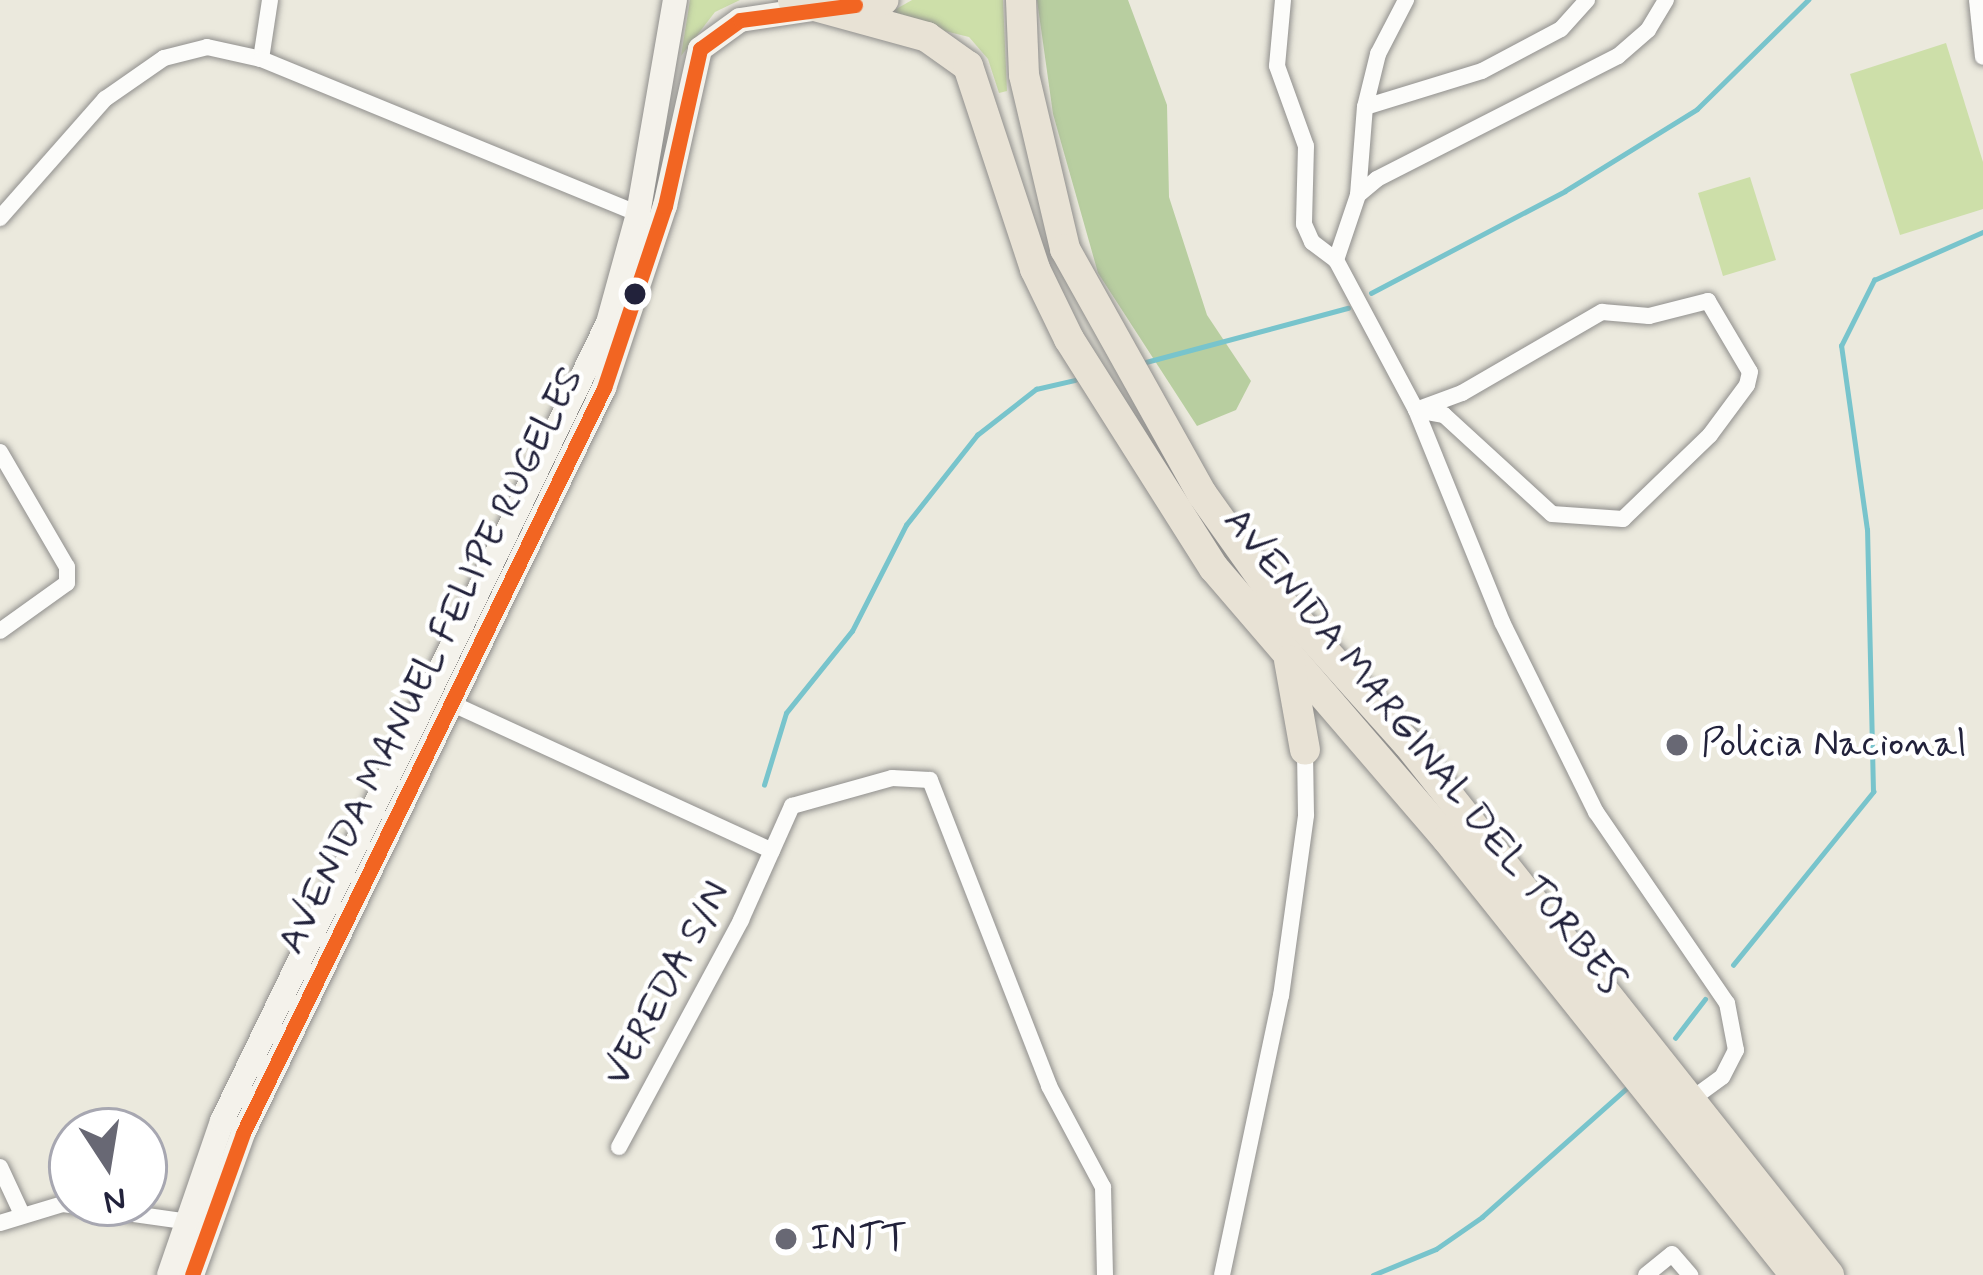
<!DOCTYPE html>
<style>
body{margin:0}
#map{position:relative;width:1983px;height:1275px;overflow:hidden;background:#ebe9dd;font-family:Mynerve,sans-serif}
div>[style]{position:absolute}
.green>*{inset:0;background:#cddfa9}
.forest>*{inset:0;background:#b8cea0}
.stream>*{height:4.5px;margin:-2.25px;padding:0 2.25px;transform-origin:2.25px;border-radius:2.25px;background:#78c4cc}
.roads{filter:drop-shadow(0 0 3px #908f8d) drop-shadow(0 0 3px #908f8d)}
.street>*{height:16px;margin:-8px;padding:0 8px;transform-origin:8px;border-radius:8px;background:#fcfcfa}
.secondary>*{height:24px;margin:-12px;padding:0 12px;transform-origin:12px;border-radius:12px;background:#f4f2eb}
.highway>*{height:30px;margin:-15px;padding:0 15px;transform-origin:15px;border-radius:15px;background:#e8e2d5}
.bus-1>*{height:15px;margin:-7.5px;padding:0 7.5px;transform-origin:7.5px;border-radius:7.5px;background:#f26522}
.dots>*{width:33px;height:33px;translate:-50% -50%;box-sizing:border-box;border:6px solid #fff;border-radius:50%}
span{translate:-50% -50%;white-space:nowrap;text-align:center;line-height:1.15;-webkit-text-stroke:9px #fff;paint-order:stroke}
.street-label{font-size:39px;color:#22223b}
.poi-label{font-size:39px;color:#22223b}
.left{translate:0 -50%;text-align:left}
.north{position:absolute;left:48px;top:1107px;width:120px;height:120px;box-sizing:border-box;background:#fff;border:3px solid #a7a7b1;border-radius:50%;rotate:168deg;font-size:33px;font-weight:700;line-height:48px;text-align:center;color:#22223b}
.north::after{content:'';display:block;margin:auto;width:42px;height:54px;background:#686874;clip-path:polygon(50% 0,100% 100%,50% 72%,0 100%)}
</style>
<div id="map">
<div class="green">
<div style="clip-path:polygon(690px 0,740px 0,715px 12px,681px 56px)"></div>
<div style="clip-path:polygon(912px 0,1003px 0,1007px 91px,999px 93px,988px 59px,969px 37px,884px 16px)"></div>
<div style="clip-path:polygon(1946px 43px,1983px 162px,1983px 209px,1900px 235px,1850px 74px)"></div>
<div style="clip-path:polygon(1750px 177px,1776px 260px,1723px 276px,1698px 193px)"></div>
</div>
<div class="forest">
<div style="clip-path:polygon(1037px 0,1128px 0,1167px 105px,1169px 197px,1207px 315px,1251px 381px,1236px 410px,1197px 426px,1098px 273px,1053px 114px)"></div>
</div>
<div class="stream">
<div style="left:1371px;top:293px;width:219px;rotate:-27.7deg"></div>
<div style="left:1565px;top:191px;width:155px;rotate:-31.8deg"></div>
<div style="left:1697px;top:109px;width:156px;rotate:-44.5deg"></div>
<div style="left:1146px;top:362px;width:209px;rotate:-15deg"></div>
<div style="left:764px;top:785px;width:75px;rotate:-73deg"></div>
<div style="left:786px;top:713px;width:105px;rotate:-51.2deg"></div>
<div style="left:852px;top:631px;width:119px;rotate:-63deg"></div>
<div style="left:906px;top:525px;width:115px;rotate:-51.7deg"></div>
<div style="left:977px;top:435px;width:75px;rotate:-37.9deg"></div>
<div style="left:1036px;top:389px;width:40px;rotate:-13deg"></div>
<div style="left:1733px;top:965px;width:223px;rotate:-51deg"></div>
<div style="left:1873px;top:792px;width:262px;rotate:-91.3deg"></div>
<div style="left:1867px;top:530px;width:186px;rotate:-98deg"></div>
<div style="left:1841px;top:346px;width:74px;rotate:-63.4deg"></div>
<div style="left:1874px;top:280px;width:119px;rotate:-23.8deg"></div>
<div style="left:1675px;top:1038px;width:49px;rotate:-52.4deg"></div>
<div style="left:1373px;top:1275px;width:68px;rotate:-22.4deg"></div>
<div style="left:1436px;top:1249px;width:56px;rotate:-34.8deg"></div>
<div style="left:1482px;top:1217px;width:194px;rotate:-41.7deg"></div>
</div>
<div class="roads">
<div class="street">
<div style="left:1283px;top:0;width:66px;rotate:95.2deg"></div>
<div style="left:1277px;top:66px;width:85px;rotate:70.1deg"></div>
<div style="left:1306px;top:146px;width:78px;rotate:91.5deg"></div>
<div style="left:1304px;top:224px;width:20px;rotate:66deg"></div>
<div style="left:1312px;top:242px;width:30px;rotate:37deg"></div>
<div style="left:1666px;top:0;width:35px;rotate:121deg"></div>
<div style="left:1648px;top:30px;width:40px;rotate:139deg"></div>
<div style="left:1618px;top:56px;width:271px;rotate:153deg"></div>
<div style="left:1377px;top:179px;width:25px;rotate:140deg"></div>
<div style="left:1358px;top:195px;width:69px;rotate:108.7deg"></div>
<div style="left:1336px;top:260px;width:170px;rotate:61.9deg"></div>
<div style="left:1416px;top:410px;width:229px;rotate:67.9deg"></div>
<div style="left:1502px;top:622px;width:212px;rotate:63.7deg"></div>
<div style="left:1596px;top:812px;width:232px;rotate:55.6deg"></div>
<div style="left:1727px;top:1003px;width:48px;rotate:79.2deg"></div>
<div style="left:1736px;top:1050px;width:30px;rotate:117deg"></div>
<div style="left:1722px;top:1077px;width:39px;rotate:144deg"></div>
<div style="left:1977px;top:0;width:57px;rotate:84deg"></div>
<div style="left:261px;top:59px;width:60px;rotate:-81.3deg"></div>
<div style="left:1365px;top:107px;width:122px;rotate:-17.1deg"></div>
<div style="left:1482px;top:71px;width:89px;rotate:-28deg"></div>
<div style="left:1561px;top:29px;width:39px;rotate:-48deg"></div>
<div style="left:1358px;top:195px;width:88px;rotate:-85.5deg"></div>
<div style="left:1365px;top:107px;width:55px;rotate:-76.2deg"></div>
<div style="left:1378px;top:54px;width:61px;rotate:-62.6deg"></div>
<div style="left:0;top:218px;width:159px;rotate:-48.6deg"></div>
<div style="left:105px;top:99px;width:72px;rotate:-34.8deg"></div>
<div style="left:164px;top:58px;width:44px;rotate:-14.3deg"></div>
<div style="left:207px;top:47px;width:55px;rotate:12.5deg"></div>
<div style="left:261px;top:59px;width:408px;rotate:22.3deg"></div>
<div style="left:1708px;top:301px;width:82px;rotate:59.4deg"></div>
<div style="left:1750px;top:372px;width:13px;rotate:103deg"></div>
<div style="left:1747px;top:385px;width:62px;rotate:126.5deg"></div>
<div style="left:1710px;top:435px;width:121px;rotate:136deg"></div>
<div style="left:1623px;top:519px;width:71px;rotate:-176deg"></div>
<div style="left:1552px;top:514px;width:147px;rotate:-137.5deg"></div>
<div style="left:1444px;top:415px;width:28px;rotate:-170deg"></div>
<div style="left:1416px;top:410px;width:49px;rotate:-20.3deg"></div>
<div style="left:1462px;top:393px;width:162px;rotate:-30.1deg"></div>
<div style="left:1602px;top:312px;width:47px;rotate:4.9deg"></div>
<div style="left:1649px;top:316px;width:61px;rotate:-14.3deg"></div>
<div style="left:0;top:452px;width:133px;rotate:59.8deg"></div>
<div style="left:67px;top:567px;width:16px;rotate:90deg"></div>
<div style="left:67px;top:583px;width:82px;rotate:144.4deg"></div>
<div style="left:453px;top:704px;width:351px;rotate:24.7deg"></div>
<div style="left:619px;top:1147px;width:258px;rotate:-61.7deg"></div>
<div style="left:741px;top:920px;width:125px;rotate:-65.9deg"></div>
<div style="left:792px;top:806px;width:104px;rotate:-15.6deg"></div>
<div style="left:892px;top:778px;width:38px;rotate:3deg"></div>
<div style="left:930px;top:780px;width:328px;rotate:68.7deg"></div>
<div style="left:1049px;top:1086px;width:115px;rotate:61.9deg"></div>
<div style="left:1103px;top:1187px;width:88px;rotate:88.7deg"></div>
<div style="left:0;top:1167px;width:50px;rotate:65deg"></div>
<div style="left:0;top:1223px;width:66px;rotate:-16.8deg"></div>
<div style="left:63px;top:1204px;width:120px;rotate:8.1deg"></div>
<div style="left:1222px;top:1275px;width:285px;rotate:-78.1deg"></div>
<div style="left:1281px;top:996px;width:183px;rotate:-82.1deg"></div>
<div style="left:1306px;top:815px;width:65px;rotate:-90.9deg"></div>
<div style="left:1646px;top:1275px;width:33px;rotate:-39deg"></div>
<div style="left:1672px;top:1254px;width:28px;rotate:49deg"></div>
</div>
<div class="secondary">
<div style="left:169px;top:1275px;width:163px;rotate:-71deg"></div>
<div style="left:222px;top:1121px;width:886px;rotate:-64.19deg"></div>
<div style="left:608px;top:323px;width:113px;rotate:-74.6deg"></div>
<div style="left:638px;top:214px;width:217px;rotate:-80.2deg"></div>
<div style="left:192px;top:1275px;width:151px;rotate:-70.2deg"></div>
<div style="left:243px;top:1133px;width:828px;rotate:-64.15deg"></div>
<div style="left:604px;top:388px;width:192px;rotate:-71.5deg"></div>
<div style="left:665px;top:206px;width:161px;rotate:-77.4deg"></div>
<div style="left:700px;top:49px;width:49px;rotate:-35.9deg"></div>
<div style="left:740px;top:20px;width:79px;rotate:-8.7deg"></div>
</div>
<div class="highway">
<div style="left:793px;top:0;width:139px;rotate:15.4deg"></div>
<div style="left:927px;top:37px;width:50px;rotate:35.3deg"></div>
<div style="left:968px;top:66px;width:214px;rotate:71.7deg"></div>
<div style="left:1035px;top:269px;width:78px;rotate:64.1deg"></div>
<div style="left:1069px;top:339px;width:271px;rotate:57.7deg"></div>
<div style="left:1214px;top:568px;width:357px;rotate:49.3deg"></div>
<div style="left:1447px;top:839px;width:558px;rotate:51.4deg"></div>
<div style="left:1021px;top:0;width:75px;rotate:87.7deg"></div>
<div style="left:1024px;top:75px;width:179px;rotate:76.7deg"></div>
<div style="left:1065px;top:249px;width:281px;rotate:60.8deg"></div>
<div style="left:1202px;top:494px;width:119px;rotate:54.6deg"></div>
<div style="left:1271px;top:591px;width:205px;rotate:48.2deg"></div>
<div style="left:1408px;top:744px;width:678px;rotate:51.59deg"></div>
<div style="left:836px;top:7px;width:48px;rotate:-8.5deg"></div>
<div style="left:1289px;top:660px;width:91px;rotate:79.9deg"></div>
</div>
</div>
<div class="bus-1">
<div style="left:192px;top:1275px;width:151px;rotate:-70.2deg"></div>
<div style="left:243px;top:1133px;width:828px;rotate:-64.15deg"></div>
<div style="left:604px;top:388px;width:192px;rotate:-71.5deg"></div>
<div style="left:665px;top:206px;width:161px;rotate:-77.4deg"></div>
<div style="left:700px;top:49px;width:49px;rotate:-35.9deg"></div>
<div style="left:740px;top:20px;width:116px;rotate:-7.4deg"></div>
</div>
<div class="dots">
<div style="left:635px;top:294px;background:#22223b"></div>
<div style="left:1677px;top:745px;background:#686874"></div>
<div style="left:786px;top:1239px;background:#686874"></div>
</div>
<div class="street-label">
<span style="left:432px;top:661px;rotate:-64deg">AVENIDA MANUEL FELIPE RUGELES</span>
<span style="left:1423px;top:752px;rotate:51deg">AVENIDA MARGINAL DEL TORBES</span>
<span style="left:668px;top:984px;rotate:-62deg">VEREDA S/N</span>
</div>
<div class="poi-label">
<span class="left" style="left:1701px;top:745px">Policia Nacional</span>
<span class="left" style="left:810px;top:1239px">INTT</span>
</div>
<div class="north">N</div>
</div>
